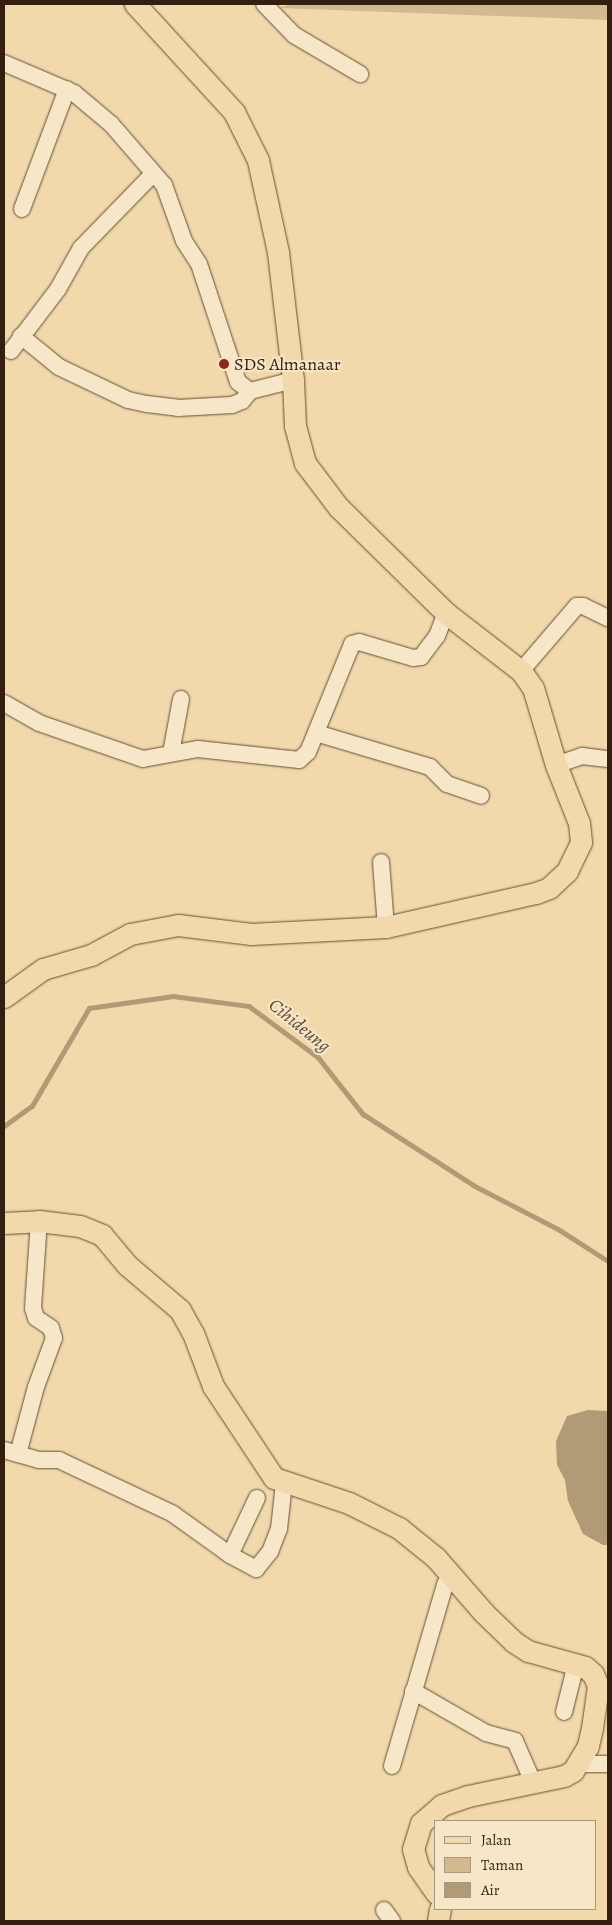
<!DOCTYPE html>
<style>
body{margin:0}
#map{position:relative;width:612px;height:1925px;overflow:hidden;background:#f2d9ab;font-family:Alegreya,serif}
div>[style]{position:absolute}
.green>*{inset:0;background:#d2b990}
.water>*{inset:0;background:#b19a76}
.stream>*{height:4.5px;margin:-2.25px;padding:0 2.25px;transform-origin:2.25px;border-radius:2.25px;background:#b19a76}
.roads{filter:drop-shadow(0 0 1px #644e36) drop-shadow(0 0 1px #644e36)}
.minor>*{height:16px;margin:-8px;padding:0 8px;transform-origin:8px;border-radius:8px;background:#f7e6c8}
.major>*{height:21px;margin:-10.5px;padding:0 10.5px;transform-origin:10.5px;border-radius:10.5px;background:#f2d9ab}
.dots>*{width:14px;height:14px;translate:-50% -50%;box-sizing:border-box;border:2px solid #f7e6c8;border-radius:50%}
span{translate:-50% -50%;white-space:nowrap;text-align:center;line-height:1.15;-webkit-text-stroke:4px #f7e6c8;paint-order:stroke}
.poi-label{font-size:18px;color:#341f0f}
.left{translate:0 -50%;text-align:left}
.water-label{font-size:19px;color:#604a33;font-style:italic}
.frame{position:absolute;inset:0;border:5px solid #341f0f;pointer-events:none}
.legend{position:absolute;left:434px;top:1820px;width:162px;height:90px;box-sizing:border-box;background:#f7e6c8;border:1px solid #a9967e;margin:0;padding:6px 9px;list-style:none;font-size:15px;color:#341f0f}
.legend li{display:flex;align-items:center;gap:10px;height:25px}
.legend b{width:25px;border:1px solid #a9967e}
</style>
<div id="map">
<div class="green">
<div style="clip-path:polygon(291px 4px,608px 4px,608px 20px,279px 8px)"></div>
</div>
<div class="water">
<div style="clip-path:polygon(588px 1410px,608px 1411px,608px 1545px,603px 1545px,583px 1534px,568px 1501px,565px 1480px,557px 1465px,556px 1441px,567px 1416px)"></div>
</div>
<div class="stream">
<div style="left:4px;top:1126px;width:34px;rotate:-36deg"></div>
<div style="left:32px;top:1106px;width:113px;rotate:-59.8deg"></div>
<div style="left:89px;top:1008px;width:85px;rotate:-8.1deg"></div>
<div style="left:173px;top:996px;width:77px;rotate:7.5deg"></div>
<div style="left:249px;top:1006px;width:86px;rotate:36.5deg"></div>
<div style="left:318px;top:1057px;width:73px;rotate:51.7deg"></div>
<div style="left:363px;top:1114px;width:133px;rotate:32.7deg"></div>
<div style="left:475px;top:1186px;width:93px;rotate:27.4deg"></div>
<div style="left:558px;top:1229px;width:59px;rotate:32.6deg"></div>
</div>
<div class="roads">
<div class="minor">
<div style="left:264px;top:4px;width:43px;rotate:45.9deg"></div>
<div style="left:294px;top:35px;width:77px;rotate:30.6deg"></div>
<div style="left:4px;top:63px;width:76px;rotate:23.2deg"></div>
<div style="left:74px;top:93px;width:48px;rotate:40deg"></div>
<div style="left:111px;top:124px;width:81px;rotate:49deg"></div>
<div style="left:164px;top:185px;width:59px;rotate:70.3deg"></div>
<div style="left:184px;top:241px;width:27px;rotate:57deg"></div>
<div style="left:199px;top:264px;width:124px;rotate:71.7deg"></div>
<div style="left:238px;top:382px;width:15px;rotate:37deg"></div>
<div style="left:250px;top:391px;width:44px;rotate:-14.3deg"></div>
<div style="left:22px;top:209px;width:128px;rotate:-69.4deg"></div>
<div style="left:21px;top:336px;width:49px;rotate:39.2deg"></div>
<div style="left:59px;top:367px;width:76px;rotate:25.6deg"></div>
<div style="left:128px;top:400px;width:19px;rotate:12deg"></div>
<div style="left:147px;top:404px;width:31px;rotate:7deg"></div>
<div style="left:178px;top:408px;width:54px;rotate:-3.2deg"></div>
<div style="left:232px;top:405px;width:11px;rotate:-22deg"></div>
<div style="left:242px;top:401px;width:13px;rotate:-51deg"></div>
<div style="left:11px;top:351px;width:78px;rotate:-52.8deg"></div>
<div style="left:58px;top:289px;width:47px;rotate:-60.7deg"></div>
<div style="left:81px;top:248px;width:103px;rotate:-45.8deg"></div>
<div style="left:521px;top:671px;width:86px;rotate:-49.3deg"></div>
<div style="left:577px;top:606px;width:6px"></div>
<div style="left:583px;top:606px;width:28px;rotate:26deg"></div>
<div style="left:4px;top:703px;width:40px;rotate:29.7deg"></div>
<div style="left:39px;top:723px;width:110px;rotate:19.1deg"></div>
<div style="left:143px;top:759px;width:56px;rotate:-10.3deg"></div>
<div style="left:198px;top:749px;width:102px;rotate:6.2deg"></div>
<div style="left:299px;top:760px;width:12px;rotate:-42deg"></div>
<div style="left:308px;top:752px;width:117px;rotate:-67.8deg"></div>
<div style="left:352px;top:644px;width:7px;rotate:-16deg"></div>
<div style="left:359px;top:642px;width:56px;rotate:16.5deg"></div>
<div style="left:413px;top:658px;width:8px;rotate:-7deg"></div>
<div style="left:421px;top:657px;width:26px;rotate:-53deg"></div>
<div style="left:437px;top:636px;width:25px;rotate:-69deg"></div>
<div style="left:316px;top:733px;width:119px;rotate:16.6deg"></div>
<div style="left:430px;top:767px;width:24px;rotate:45deg"></div>
<div style="left:447px;top:784px;width:36px;rotate:19deg"></div>
<div style="left:171px;top:753px;width:55px;rotate:-79.5deg"></div>
<div style="left:556px;top:765px;width:28px;rotate:-19deg"></div>
<div style="left:582px;top:756px;width:26px;rotate:7deg"></div>
<div style="left:381px;top:862px;width:65px;rotate:85.6deg"></div>
<div style="left:4px;top:1450px;width:36px;rotate:16deg"></div>
<div style="left:39px;top:1460px;width:20px"></div>
<div style="left:59px;top:1460px;width:126px;rotate:25.3deg"></div>
<div style="left:173px;top:1514px;width:70px;rotate:35.7deg"></div>
<div style="left:230px;top:1555px;width:30px;rotate:28deg"></div>
<div style="left:256px;top:1569px;width:22px;rotate:-51deg"></div>
<div style="left:270px;top:1552px;width:25px;rotate:-69deg"></div>
<div style="left:279px;top:1529px;width:46px;rotate:-83.8deg"></div>
<div style="left:18px;top:1454px;width:69px;rotate:-75deg"></div>
<div style="left:36px;top:1387px;width:52px;rotate:-69.8deg"></div>
<div style="left:54px;top:1338px;width:10px;rotate:-107deg"></div>
<div style="left:51px;top:1328px;width:18px;rotate:-146deg"></div>
<div style="left:36px;top:1318px;width:10px;rotate:-107deg"></div>
<div style="left:33px;top:1308px;width:87px;rotate:-86.1deg"></div>
<div style="left:230px;top:1555px;width:63px;rotate:-64.7deg"></div>
<div style="left:413px;top:1691px;width:84px;rotate:29.9deg"></div>
<div style="left:486px;top:1733px;width:30px;rotate:15deg"></div>
<div style="left:515px;top:1741px;width:45px;rotate:66.3deg"></div>
<div style="left:564px;top:1712px;width:49px;rotate:-76deg"></div>
<div style="left:580px;top:1764px;width:28px"></div>
<div style="left:392px;top:1766px;width:189px;rotate:-73.7deg"></div>
<div style="left:445px;top:1585px;width:4px;rotate:-63deg"></div>
<div style="left:447px;top:1581px;width:13px;rotate:4deg"></div>
<div style="left:384px;top:1910px;width:14px;rotate:54deg"></div>
</div>
<div class="major">
<div style="left:4px;top:997px;width:48px;rotate:-35.7deg"></div>
<div style="left:43px;top:969px;width:50px;rotate:-16.3deg"></div>
<div style="left:91px;top:955px;width:44px;rotate:-28.3deg"></div>
<div style="left:130px;top:934px;width:49px;rotate:-10.6deg"></div>
<div style="left:178px;top:925px;width:74px;rotate:7deg"></div>
<div style="left:251px;top:934px;width:135px;rotate:-3deg"></div>
<div style="left:386px;top:927px;width:154px;rotate:-12.8deg"></div>
<div style="left:536px;top:893px;width:14px;rotate:-21deg"></div>
<div style="left:549px;top:888px;width:25px;rotate:-43deg"></div>
<div style="left:567px;top:871px;width:32px;rotate:-64deg"></div>
<div style="left:581px;top:842px;width:19px;rotate:-96deg"></div>
<div style="left:579px;top:823px;width:62px;rotate:-111.6deg"></div>
<div style="left:556px;top:765px;width:80px;rotate:-106.6deg"></div>
<div style="left:533px;top:688px;width:21px;rotate:-125deg"></div>
<div style="left:521px;top:671px;width:95px;rotate:-142.3deg"></div>
<div style="left:446px;top:613px;width:150px;rotate:-135.5deg"></div>
<div style="left:339px;top:508px;width:56px;rotate:-127.1deg"></div>
<div style="left:305px;top:463px;width:38px;rotate:-105deg"></div>
<div style="left:295px;top:426px;width:46px;rotate:-92.5deg"></div>
<div style="left:293px;top:380px;width:129px;rotate:-96.7deg"></div>
<div style="left:278px;top:252px;width:94px;rotate:-102.3deg"></div>
<div style="left:258px;top:160px;width:54px;rotate:-116.6deg"></div>
<div style="left:234px;top:112px;width:147px;rotate:-132.5deg"></div>
<div style="left:4px;top:1223px;width:35px;rotate:-3deg"></div>
<div style="left:39px;top:1221px;width:41px;rotate:7deg"></div>
<div style="left:80px;top:1226px;width:24px;rotate:22deg"></div>
<div style="left:102px;top:1235px;width:39px;rotate:50deg"></div>
<div style="left:127px;top:1265px;width:70px;rotate:40.3deg"></div>
<div style="left:180px;top:1310px;width:26px;rotate:61deg"></div>
<div style="left:193px;top:1333px;width:57px;rotate:69.3deg"></div>
<div style="left:213px;top:1386px;width:110px;rotate:56.5deg"></div>
<div style="left:274px;top:1478px;width:79px;rotate:18.4deg"></div>
<div style="left:349px;top:1503px;width:56px;rotate:26.6deg"></div>
<div style="left:399px;top:1528px;width:48px;rotate:39deg"></div>
<div style="left:436px;top:1558px;width:73px;rotate:48.9deg"></div>
<div style="left:484px;top:1613px;width:42px;rotate:44deg"></div>
<div style="left:514px;top:1642px;width:17px;rotate:33deg"></div>
<div style="left:528px;top:1651px;width:59px;rotate:15.7deg"></div>
<div style="left:585px;top:1667px;width:11px;rotate:41deg"></div>
<div style="left:593px;top:1674px;width:13px;rotate:67deg"></div>
<div style="left:598px;top:1686px;width:42px;rotate:98.1deg"></div>
<div style="left:592px;top:1728px;width:18px;rotate:103deg"></div>
<div style="left:588px;top:1746px;width:29px;rotate:121deg"></div>
<div style="left:573px;top:1771px;width:10px;rotate:151deg"></div>
<div style="left:564px;top:1776px;width:98px;rotate:168.2deg"></div>
<div style="left:468px;top:1796px;width:28px;rotate:161deg"></div>
<div style="left:442px;top:1805px;width:28px;rotate:139deg"></div>
<div style="left:421px;top:1823px;width:27px;rotate:107deg"></div>
<div style="left:413px;top:1849px;width:19px;rotate:74deg"></div>
<div style="left:418px;top:1867px;width:32px;rotate:55deg"></div>
<div style="left:438px;top:1921px;width:12px;rotate:-81deg"></div>
</div>
</div>
<div class="dots">
<div style="left:224px;top:364px;background:#8f2418"></div>
</div>
<div class="poi-label">
<span class="left" style="left:234px;top:364px">SDS Almanaar</span>
</div>
<div class="water-label">
<span style="left:299px;top:1026px;rotate:39deg">Cihideung</span>
</div>
<div class="frame"></div>
<ul class="legend">
<li><b style="height:6px;background:#f2d9ab"></b>Jalan</li>
<li><b style="height:14px;background:#d2b990"></b>Taman</li>
<li><b style="height:14px;background:#b19a76"></b>Air</li>
</ul>
</div>
